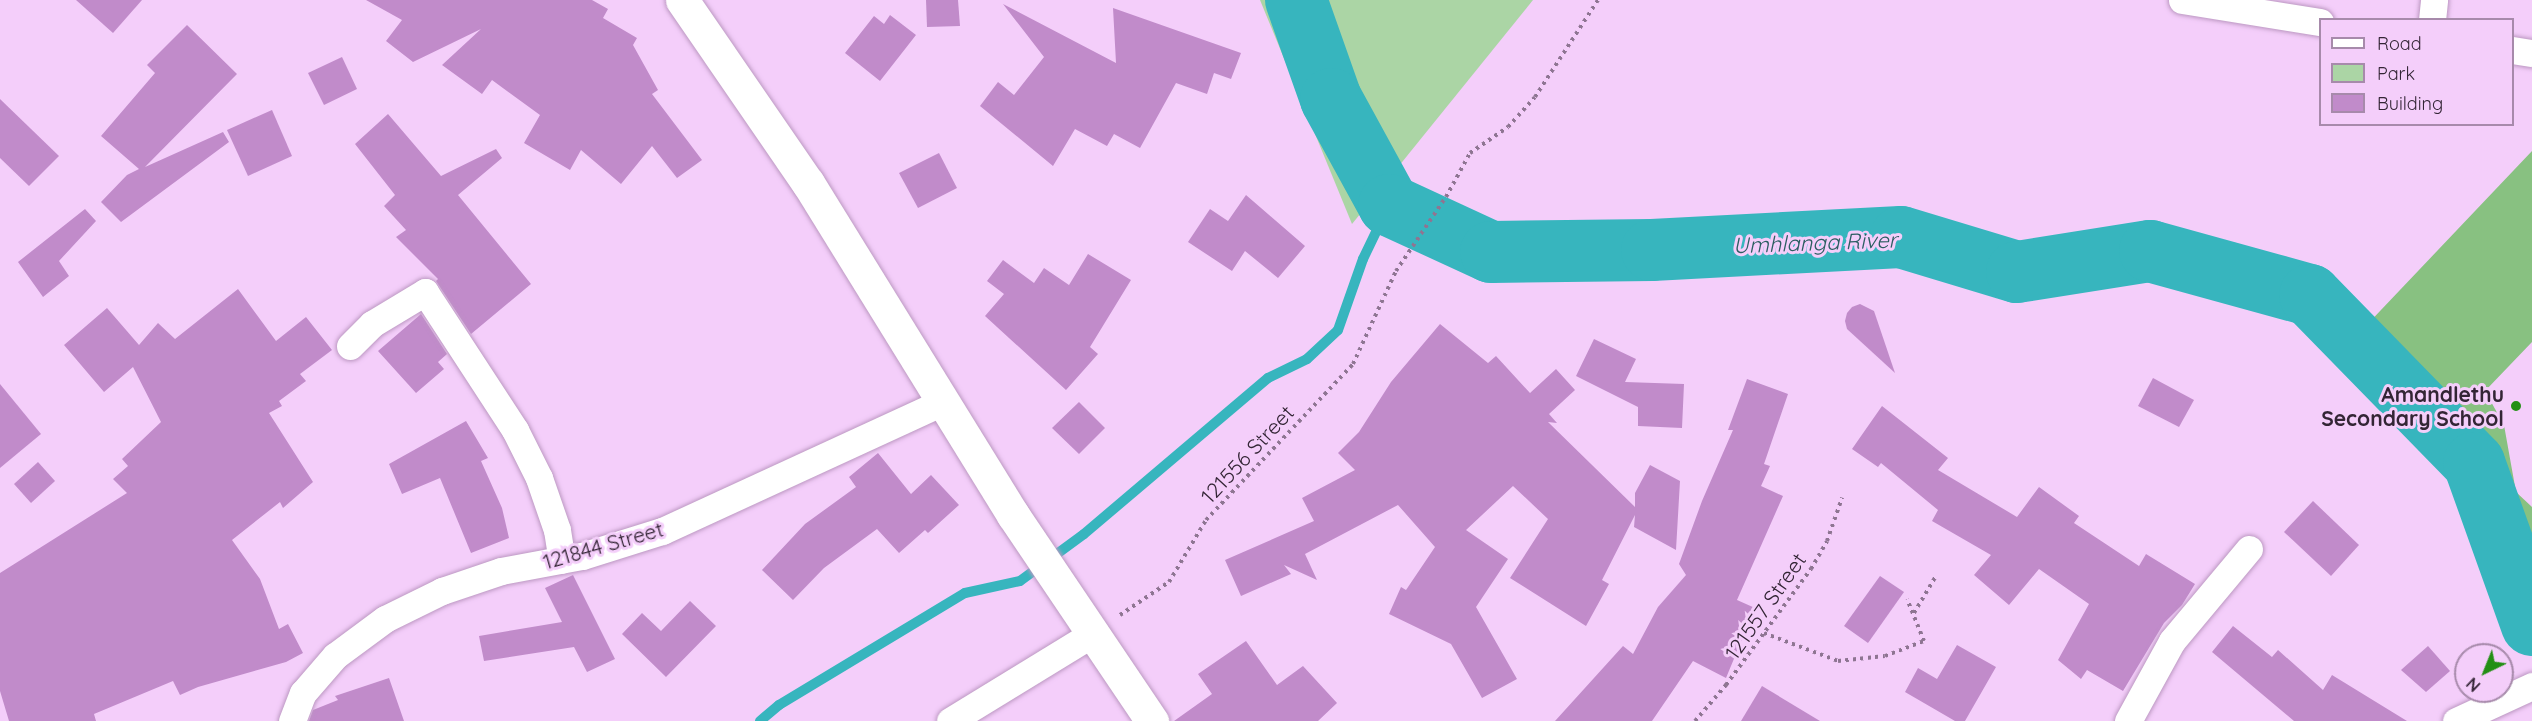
<!DOCTYPE html>
<style>
body{margin:0}
#map{position:relative;width:2532px;height:721px;overflow:hidden;background:#f4cefa;font-family:Quicksand,sans-serif}
div>[style]{position:absolute}
.green>*{inset:0;background:#abd5a5}
.forest>*{inset:0;background:#88c181}
.stream>*{height:10px;margin:-5px;padding:0 5px;transform-origin:5px;border-radius:5px;background:#37b5be}
.river>*{height:62px;margin:-31px;padding:0 31px;transform-origin:31px;border-radius:31px;background:#37b5be}
.building>*{inset:0;background:#c18bca}
.path>*{height:4px;margin-top:-2px;transform-origin:0;background:repeating-linear-gradient(90deg,#8e7592 0 3px,transparent 0 7.5px)}
.roads{filter:drop-shadow(0 0 2px #bc98c2) drop-shadow(0 0 2px #bc98c2)}
.minor>*{height:27px;margin:-13.5px;padding:0 13.5px;transform-origin:13.5px;border-radius:13.5px;background:#fff}
.tertiary>*{height:33px;margin:-16.5px;padding:0 16.5px;transform-origin:16.5px;border-radius:16.5px;background:#fff}
.dots>*{width:16px;height:16px;translate:-50% -50%;box-sizing:border-box;border:3px solid #f4cefa;border-radius:50%}
span{translate:-50% -50%;white-space:nowrap;text-align:center;line-height:1.15;-webkit-text-stroke:6px #f4cefa;paint-order:stroke}
.poi-label{font-size:21px;color:#332535;font-weight:700}
.right{translate:-100% -50%;text-align:right}
.street-label{font-size:21px;color:#332535}
.water-label{font-size:22px;color:#2b5e61;font-style:italic}
.legend{position:absolute;left:2319px;top:18px;width:195px;height:108px;box-sizing:border-box;background:#f4cefa;border:2px solid #a78aab;margin:0;padding:8px 10px;list-style:none;font-size:18px;color:#332535}
.legend li{display:flex;align-items:center;gap:12px;height:30px}
.legend b{width:30px;border:2px solid #a78aab}
.north{position:absolute;left:2454px;top:643px;width:60px;height:60px;box-sizing:border-box;background:#f4cefa;border:2px solid #a78aab;border-radius:50%;rotate:223deg;font-size:16px;font-weight:700;line-height:24px;text-align:center;color:#332535}
.north::after{content:'';display:block;margin:auto;width:21px;height:27px;background:#238f15;clip-path:polygon(50% 0,100% 100%,50% 72%,0 100%)}
</style>
<div id="map">
<div class="green">
<div style="clip-path:polygon(1260px 0,1533px 0,1352px 224px)"></div>
</div>
<div class="forest">
<div style="clip-path:polygon(2532px 151px,2532px 342px,2485px 391px,2504px 425px,2516px 492px,2532px 507px,2532px 589px,2485px 455px,2362px 330px)"></div>
</div>
<div class="stream">
<div style="left:760px;top:721px;width:25px;rotate:-40deg"></div>
<div style="left:779px;top:705px;width:217px;rotate:-31.1deg"></div>
<div style="left:965px;top:593px;width:56px;rotate:-12.3deg"></div>
<div style="left:1020px;top:581px;width:79px;rotate:-36.3deg"></div>
<div style="left:1084px;top:534px;width:241px;rotate:-40.3deg"></div>
<div style="left:1268px;top:378px;width:43px;rotate:-26deg"></div>
<div style="left:1307px;top:359px;width:42px;rotate:-43.1deg"></div>
<div style="left:1338px;top:330px;width:75px;rotate:-70.6deg"></div>
<div style="left:1363px;top:259px;width:60px;rotate:-64.3deg"></div>
</div>
<div class="river">
<div style="left:1296px;top:0;width:105px;rotate:70.5deg"></div>
<div style="left:1331px;top:99px;width:121px;rotate:61.3deg"></div>
<div style="left:1389px;top:205px;width:112px;rotate:24.7deg"></div>
<div style="left:1491px;top:252px;width:161px;rotate:-0.7deg"></div>
<div style="left:1652px;top:250px;width:249px;rotate:-3deg"></div>
<div style="left:1901px;top:237px;width:121px;rotate:16.8deg"></div>
<div style="left:2017px;top:272px;width:135px;rotate:-9deg"></div>
<div style="left:2150px;top:251px;width:166px;rotate:15.4deg"></div>
<div style="left:2310px;top:295px;width:235px;rotate:45.7deg"></div>
<div style="left:2474px;top:463px;width:172px;rotate:70.3deg"></div>
</div>
<div class="building">
<div style="clip-path:polygon(76px 0,142px 0,113px 33px)"></div>
<div style="clip-path:polygon(366px 0,592px 0,608px 9px,603px 18px,637px 38px,633px 45px,658px 90px,652px 94px,702px 160px,677px 178px,652px 146px,621px 184px,581px 150px,570px 170px,524px 143px,540px 115px,492px 80px,482px 94px,442px 65px,481px 29px,413px 62px,386px 41px,402px 20px)"></div>
<div style="clip-path:polygon(926px 0,958px 0,960px 26px,927px 27px)"></div>
<div style="clip-path:polygon(1003px 4px,1116px 63px,1113px 8px,1241px 53px,1231px 79px,1214px 73px,1207px 94px,1176px 83px,1140px 148px,1114px 134px,1107px 146px,1075px 129px,1053px 166px,980px 106px,998px 82px,1014px 95px,1044px 57px)"></div>
<div style="clip-path:polygon(890px 15px,916px 35px,880px 81px,845px 53px,874px 16px,884px 24px)"></div>
<div style="clip-path:polygon(187px 25px,237px 74px,145px 167px,223px 132px,229px 142px,121px 222px,101px 202px,127px 175px,139px 169px,101px 136px,155px 73px,147px 65px)"></div>
<div style="clip-path:polygon(342px 57px,357px 89px,324px 105px,308px 73px)"></div>
<div style="clip-path:polygon(0 99px,59px 156px,29px 186px,0 158px)"></div>
<div style="clip-path:polygon(272px 110px,292px 156px,248px 176px,227px 130px)"></div>
<div style="clip-path:polygon(388px 114px,441px 176px,496px 149px,502px 158px,458px 195px,531px 284px,471px 334px,436px 281px,438px 279px,396px 237px,406px 230px,384px 206px,395px 195px,355px 144px)"></div>
<div style="clip-path:polygon(939px 153px,957px 188px,918px 208px,899px 173px)"></div>
<div style="clip-path:polygon(1246px 195px,1305px 246px,1278px 278px,1245px 251px,1232px 271px,1188px 242px,1210px 209px,1228px 221px)"></div>
<div style="clip-path:polygon(85px 209px,96px 221px,59px 261px,69px 276px,43px 297px,18px 262px)"></div>
<div style="clip-path:polygon(1088px 254px,1131px 280px,1090px 347px,1098px 354px,1066px 390px,985px 316px,1004px 294px,987px 281px,1003px 260px,1034px 283px,1044px 268px,1069px 285px)"></div>
<div style="clip-path:polygon(238px 289px,276px 341px,306px 317px,332px 350px,300px 374px,306px 381px,279px 401px,282px 406px,269px 413px,313px 482px,283px 508px,280px 502px,232px 540px,260px 579px,279px 629px,288px 624px,303px 653px,286px 662px,198px 687px,180px 695px,173px 681px,94px 714px,96px 721px,9px 721px,0 691px,0 573px,127px 493px,113px 479px,128px 466px,122px 459px,161px 422px,133px 367px,104px 392px,64px 345px,107px 308px,139px 345px,158px 323px,175px 339px)"></div>
<div style="clip-path:polygon(1860px 304px,1874px 311px,1895px 373px,1847px 329px,1845px 321px,1847px 313px,1852px 307px)"></div>
<div style="clip-path:polygon(421px 314px,447px 354px,438px 362px,444px 369px,416px 393px,378px 351px)"></div>
<div style="clip-path:polygon(1440px 324px,1488px 363px,1496px 356px,1530px 393px,1556px 369px,1575px 390px,1549px 414px,1557px 423px,1548px 422px,1635px 507px,1635px 493px,1650px 465px,1680px 481px,1676px 550px,1634px 527px,1635px 515px,1602px 580px,1609px 584px,1586px 626px,1510px 578px,1548px 519px,1513px 486px,1466px 530px,1508px 559px,1476px 607px,1517px 679px,1482px 698px,1451px 644px,1389px 614px,1401px 587px,1406px 590px,1435px 547px,1398px 505px,1305px 554px,1317px 580px,1284px 565px,1291px 574px,1241px 596px,1225px 560px,1314px 521px,1302px 498px,1355px 470px,1338px 453px,1359px 432px,1391px 382px)"></div>
<div style="clip-path:polygon(1594px 339px,1636px 359px,1625px 382px,1684px 384px,1682px 428px,1638px 426px,1638px 407px,1576px 376px)"></div>
<div style="clip-path:polygon(2153px 378px,2194px 400px,2179px 427px,2138px 406px)"></div>
<div style="clip-path:polygon(1747px 379px,1788px 394px,1764px 464px,1770px 466px,1761px 486px,1783px 496px,1737px 600px,1755px 608px,1726px 678px,1693px 661px,1652px 721px,1555px 721px,1623px 646px,1633px 654px,1658px 607px,1686px 575px,1679px 564px,1702px 501px,1733px 430px,1728px 430px)"></div>
<div style="clip-path:polygon(0 384px,41px 434px,0 468px)"></div>
<div style="clip-path:polygon(1079px 402px,1105px 428px,1079px 454px,1052px 428px)"></div>
<div style="clip-path:polygon(1882px 406px,1948px 458px,1938px 470px,2017px 517px,2039px 487px,2079px 516px,2074px 523px,2139px 566px,2146px 554px,2195px 584px,2182px 605px,2164px 623px,2123px 691px,2087px 670px,2081px 679px,2058px 660px,2089px 604px,2039px 569px,2009px 605px,1974px 575px,1991px 555px,1932px 521px,1938px 510px,1881px 463px,1878px 467px,1852px 449px)"></div>
<div style="clip-path:polygon(466px 421px,488px 458px,481px 461px,502px 508px,509px 538px,471px 553px,440px 478px,402px 494px,389px 464px)"></div>
<div style="clip-path:polygon(878px 453px,911px 494px,931px 475px,959px 505px,928px 533px,925px 530px,899px 553px,877px 529px,824px 568px,793px 600px,762px 570px,805px 524px,856px 487px,849px 477px)"></div>
<div style="clip-path:polygon(38px 462px,55px 481px,31px 503px,14px 484px)"></div>
<div style="clip-path:polygon(2313px 501px,2359px 545px,2331px 576px,2284px 532px)"></div>
<div style="clip-path:polygon(573px 575px,615px 659px,587px 672px,574px 647px,484px 661px,479px 636px,562px 622px,545px 588px)"></div>
<div style="clip-path:polygon(1880px 576px,1904px 592px,1868px 643px,1844px 626px)"></div>
<div style="clip-path:polygon(690px 601px,716px 626px,666px 677px,622px 634px,642px 613px,661px 631px)"></div>
<div style="clip-path:polygon(2233px 626px,2272px 657px,2278px 650px,2323px 690px,2332px 675px,2407px 721px,2294px 721px,2212px 652px)"></div>
<div style="clip-path:polygon(1246px 641px,1277px 685px,1303px 666px,1337px 703px,1318px 721px,1174px 721px,1212px 694px,1198px 674px)"></div>
<div style="clip-path:polygon(1957px 645px,1996px 667px,1965px 721px,1955px 721px,1905px 692px,1918px 668px,1937px 679px)"></div>
<div style="clip-path:polygon(2428px 646px,2450px 671px,2426px 692px,2401px 670px)"></div>
<div style="clip-path:polygon(389px 678px,404px 721px,309px 721px,313px 710px,338px 700px,335px 696px)"></div>
<div style="clip-path:polygon(1762px 686px,1820px 721px,1741px 721px)"></div>
</div>
<div class="path">
<div style="left:1914px;top:613px;width:43px;rotate:-59.3deg"></div>
<div style="left:1120px;top:615px;width:59px;rotate:-34deg"></div>
<div style="left:1169px;top:582px;width:72px;rotate:-59.2deg"></div>
<div style="left:1206px;top:520px;width:214px;rotate:-46.7deg"></div>
<div style="left:1353px;top:364px;width:102px;rotate:-65.2deg"></div>
<div style="left:1396px;top:271px;width:89px;rotate:-56deg"></div>
<div style="left:1446px;top:197px;width:50px;rotate:-61.4deg"></div>
<div style="left:1470px;top:153px;width:46px;rotate:-34.4deg"></div>
<div style="left:1508px;top:127px;width:40px;rotate:-48deg"></div>
<div style="left:1535px;top:97px;width:116px;rotate:-57deg"></div>
<div style="left:1764px;top:633px;width:79px;rotate:20.7deg"></div>
<div style="left:1838px;top:661px;width:47px;rotate:-6.1deg"></div>
<div style="left:1885px;top:656px;width:42px;rotate:-21deg"></div>
<div style="left:1924px;top:641px;width:45px;rotate:-112deg"></div>
<div style="left:1695px;top:721px;width:48px;rotate:-49.3deg"></div>
<div style="left:1726px;top:685px;width:144px;rotate:-53.8deg"></div>
<div style="left:1811px;top:569px;width:32px;rotate:-60deg"></div>
<div style="left:1827px;top:541px;width:46px;rotate:-70.8deg"></div>
</div>
<div class="roads">
<div class="minor">
<div style="left:2182px;top:0;width:140px;rotate:9.1deg"></div>
<div style="left:2432px;top:20px;width:20px;rotate:-84deg"></div>
<div style="left:2512px;top:50px;width:20px;rotate:9deg"></div>
<div style="left:350px;top:346px;width:31px;rotate:-45deg"></div>
<div style="left:372px;top:324px;width:62px;rotate:-31.1deg"></div>
<div style="left:425px;top:292px;width:165px;rotate:56.9deg"></div>
<div style="left:515px;top:430px;width:54px;rotate:63.4deg"></div>
<div style="left:539px;top:478px;width:55px;rotate:70.9deg"></div>
<div style="left:557px;top:530px;width:30px;rotate:81deg"></div>
<div style="left:292px;top:721px;width:30px;rotate:-69deg"></div>
<div style="left:303px;top:693px;width:49px;rotate:-49.1deg"></div>
<div style="left:335px;top:656px;width:62px;rotate:-36.5deg"></div>
<div style="left:385px;top:619px;width:64px;rotate:-26.2deg"></div>
<div style="left:442px;top:591px;width:62px;rotate:-18.7deg"></div>
<div style="left:501px;top:571px;width:82px;rotate:-10.5deg"></div>
<div style="left:582px;top:556px;width:84px;rotate:-17.4deg"></div>
<div style="left:662px;top:531px;width:311px;rotate:-24.7deg"></div>
<div style="left:950px;top:721px;width:167px;rotate:-31.5deg"></div>
<div style="left:2128px;top:721px;width:91px;rotate:-61.2deg"></div>
<div style="left:2172px;top:641px;width:120px;rotate:-50.1deg"></div>
<div style="left:2456px;top:721px;width:84px;rotate:-24.7deg"></div>
</div>
<div class="tertiary">
<div style="left:682px;top:0;width:222px;rotate:55.5deg"></div>
<div style="left:808px;top:183px;width:390px;rotate:58.3deg"></div>
<div style="left:1013px;top:515px;width:249px;rotate:56deg"></div>
</div>
</div>
<div class="dots">
<div style="left:2516px;top:406px;background:#238f15"></div>
</div>
<div class="poi-label">
<span class="right" style="left:2504px;top:406px">Amandlethu<br>Secondary School</span>
</div>
<div class="street-label">
<span style="left:1247px;top:454px;rotate:-47deg">121556 Street</span>
<span style="left:603px;top:545px;rotate:-16deg">121844 Street</span>
<span style="left:1765px;top:606px;rotate:-55deg">121557 Street</span>
</div>
<div class="water-label">
<span style="left:1815px;top:243px;rotate:-2deg">Umhlanga River</span>
</div>
<ul class="legend">
<li><b style="height:8px;background:#fff"></b>Road</li>
<li><b style="height:16px;background:#abd5a5"></b>Park</li>
<li><b style="height:16px;background:#c18bca"></b>Building</li>
</ul>
<div class="north">N</div>
</div>
